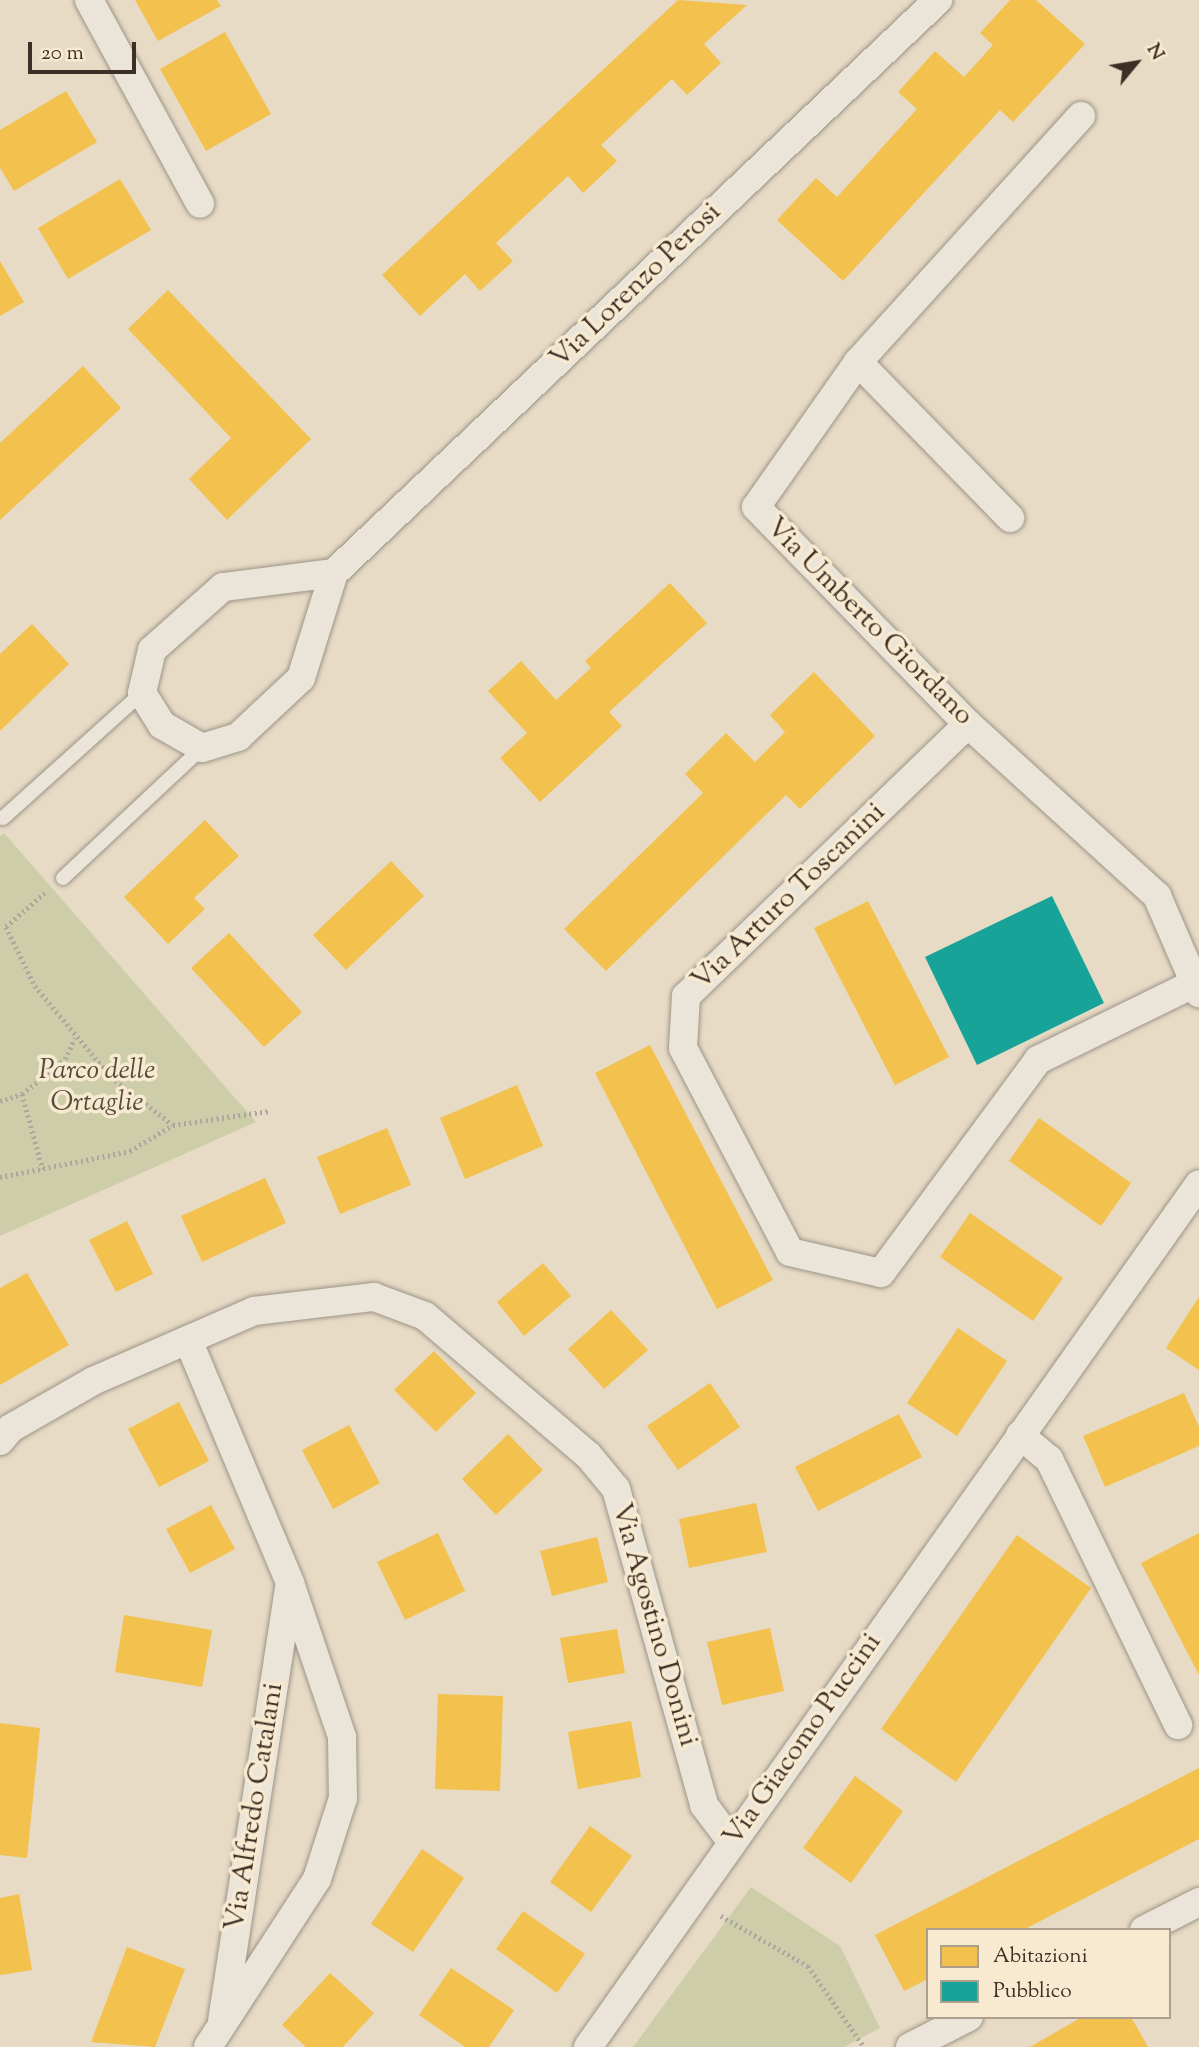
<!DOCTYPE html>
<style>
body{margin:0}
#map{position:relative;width:1199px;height:2047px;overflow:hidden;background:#e7dbc5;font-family:"Sorts Mill Goudy",serif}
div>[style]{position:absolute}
.green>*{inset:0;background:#cdcea9}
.homes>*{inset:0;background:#f2c14e}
.public>*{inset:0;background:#17a398}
.path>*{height:4.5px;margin-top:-2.25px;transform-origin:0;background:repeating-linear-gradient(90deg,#aca69e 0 2px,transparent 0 5.5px)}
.roads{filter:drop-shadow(0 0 2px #9d9487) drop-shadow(0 0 2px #9d9487)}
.service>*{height:14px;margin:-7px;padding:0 7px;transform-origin:7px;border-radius:7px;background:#eae4d9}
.minor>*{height:28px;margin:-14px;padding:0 14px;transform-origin:14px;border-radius:14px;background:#eae4d9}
span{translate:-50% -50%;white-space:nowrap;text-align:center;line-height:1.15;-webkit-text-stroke:7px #f8ead0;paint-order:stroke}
.street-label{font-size:28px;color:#3c2f26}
.park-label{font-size:28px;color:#554d3c;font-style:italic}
.legend{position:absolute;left:926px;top:1928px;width:245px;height:91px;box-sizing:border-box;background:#f8ead0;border:2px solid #ad9f8c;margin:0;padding:9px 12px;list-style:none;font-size:21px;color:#3c2f26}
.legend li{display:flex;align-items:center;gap:14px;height:35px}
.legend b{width:35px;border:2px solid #ad9f8c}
.north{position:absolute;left:1101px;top:28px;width:70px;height:70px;-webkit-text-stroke:5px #f8ead0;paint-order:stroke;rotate:60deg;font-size:19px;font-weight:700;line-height:28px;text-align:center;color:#3c2f26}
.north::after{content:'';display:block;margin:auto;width:24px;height:32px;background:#3c2f26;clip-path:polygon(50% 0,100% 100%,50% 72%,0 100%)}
.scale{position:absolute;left:28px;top:42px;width:108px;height:32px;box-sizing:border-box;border:4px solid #3c2f26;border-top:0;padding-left:9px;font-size:21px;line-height:24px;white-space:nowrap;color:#3c2f26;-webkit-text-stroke:5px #f8ead0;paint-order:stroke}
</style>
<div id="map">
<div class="green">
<div style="clip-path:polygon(4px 833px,256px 1122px,0 1236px,0 836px)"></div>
<div style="clip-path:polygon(751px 1887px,840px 1946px,880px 2028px,844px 2047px,633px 2047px)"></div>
</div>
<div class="homes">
<div style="clip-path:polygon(135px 0,217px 0,221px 6px,158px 41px)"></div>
<div style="clip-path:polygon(678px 0,747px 5px,704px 44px,721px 63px,687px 95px,672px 79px,601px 145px,617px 161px,583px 193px,568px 176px,496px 243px,513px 261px,480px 291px,465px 274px,420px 316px,382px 275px)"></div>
<div style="clip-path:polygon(1010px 0,1036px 0,1085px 44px,1013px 122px,1000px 110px,843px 281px,777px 220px,816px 178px,837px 197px,917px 109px,898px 92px,935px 51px,964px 77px,993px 45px,980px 33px)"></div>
<div style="clip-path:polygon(225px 32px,271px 114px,206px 151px,160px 69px)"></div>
<div style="clip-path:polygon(66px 91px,97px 142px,14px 191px,0 168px,0 130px)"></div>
<div style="clip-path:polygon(120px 179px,151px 230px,68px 279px,38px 228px)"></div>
<div style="clip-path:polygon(0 261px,24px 302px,0 316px)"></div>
<div style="clip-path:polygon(168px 290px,311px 439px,227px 520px,189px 479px,231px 438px,128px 329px)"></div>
<div style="clip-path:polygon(83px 366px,121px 408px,0 520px,0 443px)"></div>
<div style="clip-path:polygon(670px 583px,707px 623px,609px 712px,622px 726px,540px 802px,500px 758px,527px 733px,488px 691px,521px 661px,556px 700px,591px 668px,585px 661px)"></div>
<div style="clip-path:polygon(32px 624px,69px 664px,0 731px,0 654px)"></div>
<div style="clip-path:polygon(814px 672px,875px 736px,800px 809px,786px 795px,606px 971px,564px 929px,703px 793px,685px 774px,726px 733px,755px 762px,785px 732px,770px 715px)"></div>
<div style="clip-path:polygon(205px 820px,239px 856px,194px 898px,205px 909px,168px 944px,124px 897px)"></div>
<div style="clip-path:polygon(391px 861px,424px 896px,346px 970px,313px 935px)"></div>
<div style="clip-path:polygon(868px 901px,949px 1057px,895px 1085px,814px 928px)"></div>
<div style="clip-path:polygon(229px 933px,302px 1012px,264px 1047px,191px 968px)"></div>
<div style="clip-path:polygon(650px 1045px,773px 1280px,717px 1309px,595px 1073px)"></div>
<div style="clip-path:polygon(517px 1085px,543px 1146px,465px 1179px,440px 1118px)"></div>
<div style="clip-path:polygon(1039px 1118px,1131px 1183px,1101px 1226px,1009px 1161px)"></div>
<div style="clip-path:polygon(387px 1128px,411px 1185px,340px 1214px,317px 1157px)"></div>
<div style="clip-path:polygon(265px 1178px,286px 1223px,202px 1262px,181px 1216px)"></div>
<div style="clip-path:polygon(970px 1213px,1063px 1278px,1033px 1321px,940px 1257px)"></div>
<div style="clip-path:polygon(127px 1221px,153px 1274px,116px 1292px,89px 1240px)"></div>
<div style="clip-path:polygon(543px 1263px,571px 1296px,524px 1336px,497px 1302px)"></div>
<div style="clip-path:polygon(27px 1273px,69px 1345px,0 1385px,0 1288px)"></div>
<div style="clip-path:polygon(1199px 1297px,1199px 1370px,1166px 1348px)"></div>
<div style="clip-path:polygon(611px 1310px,648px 1350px,604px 1389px,568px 1349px)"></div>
<div style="clip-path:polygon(958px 1328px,1007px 1361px,957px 1436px,907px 1403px)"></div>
<div style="clip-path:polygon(434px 1351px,476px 1393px,436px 1432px,394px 1390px)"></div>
<div style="clip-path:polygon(710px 1383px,740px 1427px,678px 1470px,647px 1426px)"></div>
<div style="clip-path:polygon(1184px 1393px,1199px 1427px,1199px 1446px,1105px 1487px,1083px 1436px)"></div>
<div style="clip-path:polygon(179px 1402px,209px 1461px,159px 1487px,128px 1429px)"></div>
<div style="clip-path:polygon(899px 1414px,922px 1457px,818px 1511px,795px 1467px)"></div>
<div style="clip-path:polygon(349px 1425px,380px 1483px,333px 1509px,302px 1450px)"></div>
<div style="clip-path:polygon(508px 1434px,543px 1470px,496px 1515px,462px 1479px)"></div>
<div style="clip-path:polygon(756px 1503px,767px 1552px,689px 1568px,679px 1519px)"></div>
<div style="clip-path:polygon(211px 1505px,235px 1549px,190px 1573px,166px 1529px)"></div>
<div style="clip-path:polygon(438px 1533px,465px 1591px,405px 1620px,377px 1562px)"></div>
<div style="clip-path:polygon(1199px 1533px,1199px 1675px,1141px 1563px)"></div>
<div style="clip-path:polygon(1017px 1535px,1091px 1588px,956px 1782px,881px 1729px)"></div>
<div style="clip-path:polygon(597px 1537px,608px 1582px,552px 1596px,540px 1551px)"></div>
<div style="clip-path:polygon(124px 1615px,212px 1630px,202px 1687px,115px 1672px)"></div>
<div style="clip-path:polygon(770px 1628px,784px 1691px,722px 1705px,707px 1642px)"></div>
<div style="clip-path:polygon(617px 1629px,625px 1673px,568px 1683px,560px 1638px)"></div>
<div style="clip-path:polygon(438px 1694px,503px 1696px,500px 1791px,435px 1789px)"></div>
<div style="clip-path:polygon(631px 1721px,641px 1777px,578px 1789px,568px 1732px)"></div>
<div style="clip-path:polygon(0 1723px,40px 1728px,27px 1858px,0 1855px)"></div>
<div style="clip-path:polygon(1199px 1768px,1199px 1839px,1023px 1930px,928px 1930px,928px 1979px,904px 1991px,875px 1935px)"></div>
<div style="clip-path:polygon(855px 1776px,903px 1811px,851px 1883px,803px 1848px)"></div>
<div style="clip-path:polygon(590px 1826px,632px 1856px,591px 1912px,550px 1882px)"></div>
<div style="clip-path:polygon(422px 1849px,464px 1878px,413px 1952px,371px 1924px)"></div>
<div style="clip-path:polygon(19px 1894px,32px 1970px,0 1975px,0 1898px)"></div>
<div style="clip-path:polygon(523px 1911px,585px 1954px,557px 1993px,496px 1949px)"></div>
<div style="clip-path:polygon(127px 1947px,185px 1969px,155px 2047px,91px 2042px)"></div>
<div style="clip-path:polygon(451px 1968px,514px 2010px,489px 2047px,465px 2047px,419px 2015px)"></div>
<div style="clip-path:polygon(330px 1973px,374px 2013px,343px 2047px,306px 2047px,282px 2025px)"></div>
<div style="clip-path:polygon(1082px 2017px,1131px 2017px,1148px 2047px,1030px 2047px)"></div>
</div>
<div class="public">
<div style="clip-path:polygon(1052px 896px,1104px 1003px,977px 1065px,925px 957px)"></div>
</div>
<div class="path">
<div style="left:45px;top:893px;width:52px;rotate:138.9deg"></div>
<div style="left:6px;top:927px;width:66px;rotate:63.8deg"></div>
<div style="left:35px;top:986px;width:119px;rotate:50.1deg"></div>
<div style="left:111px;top:1077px;width:78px;rotate:37.7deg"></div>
<div style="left:173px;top:1125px;width:97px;rotate:-8.3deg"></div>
<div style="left:22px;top:1094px;width:78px;rotate:74.4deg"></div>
<div style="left:0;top:1101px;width:23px;rotate:-18deg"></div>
<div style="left:22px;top:1094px;width:55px;rotate:-39.1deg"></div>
<div style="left:65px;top:1059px;width:23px;rotate:-65deg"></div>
<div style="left:0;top:1177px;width:133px;rotate:-11.3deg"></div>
<div style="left:130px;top:1151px;width:50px;rotate:-31.2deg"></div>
<div style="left:721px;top:1916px;width:100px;rotate:29.9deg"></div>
<div style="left:808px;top:1966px;width:98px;rotate:55.3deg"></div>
</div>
<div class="roads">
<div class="service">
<div style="left:3px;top:818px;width:187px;rotate:-42deg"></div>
<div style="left:63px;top:878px;width:190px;rotate:-43.1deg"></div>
</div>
<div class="minor">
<div style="left:89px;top:0;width:232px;rotate:61.4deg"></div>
<div style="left:1081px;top:116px;width:332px;rotate:132.2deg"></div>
<div style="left:858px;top:362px;width:177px;rotate:125.1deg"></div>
<div style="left:756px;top:507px;width:303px;rotate:45.7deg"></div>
<div style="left:968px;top:724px;width:256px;rotate:42.3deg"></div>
<div style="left:1157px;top:896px;width:106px;rotate:66.6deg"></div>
<div style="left:858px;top:362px;width:218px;rotate:45.7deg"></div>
<div style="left:334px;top:573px;width:112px;rotate:172.8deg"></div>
<div style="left:223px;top:587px;width:95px;rotate:138.4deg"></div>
<div style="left:152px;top:650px;width:44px;rotate:103.1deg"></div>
<div style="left:142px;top:693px;width:38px;rotate:58deg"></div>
<div style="left:162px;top:725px;width:46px;rotate:29.9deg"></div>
<div style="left:202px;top:748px;width:38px;rotate:-17deg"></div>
<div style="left:238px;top:737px;width:86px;rotate:-43.1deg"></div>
<div style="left:301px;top:678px;width:110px;rotate:-72.6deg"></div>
<div style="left:334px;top:573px;width:833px;rotate:-43.49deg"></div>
<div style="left:968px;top:724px;width:392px;rotate:136deg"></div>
<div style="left:686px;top:996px;width:52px;rotate:93.3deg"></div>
<div style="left:683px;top:1048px;width:230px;rotate:62.3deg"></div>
<div style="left:790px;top:1252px;width:93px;rotate:13deg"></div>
<div style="left:881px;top:1273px;width:265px;rotate:-53.6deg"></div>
<div style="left:1038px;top:1060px;width:179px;rotate:-26.1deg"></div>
<div style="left:188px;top:1340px;width:264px;rotate:67.2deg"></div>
<div style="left:290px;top:1583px;width:163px;rotate:71.3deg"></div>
<div style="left:342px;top:1737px;width:61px;rotate:89.1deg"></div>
<div style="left:343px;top:1798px;width:85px;rotate:107.8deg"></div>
<div style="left:317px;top:1879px;width:200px;rotate:123deg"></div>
<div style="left:1020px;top:1435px;width:38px;rotate:40deg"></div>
<div style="left:1049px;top:1459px;width:296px;rotate:64.1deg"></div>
<div style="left:0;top:1441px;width:17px;rotate:-50deg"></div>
<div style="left:11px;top:1428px;width:95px;rotate:-29.8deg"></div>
<div style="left:93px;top:1381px;width:176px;rotate:-23.5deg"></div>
<div style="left:254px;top:1311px;width:121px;rotate:-6.7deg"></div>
<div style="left:374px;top:1297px;width:54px;rotate:20.4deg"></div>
<div style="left:425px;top:1316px;width:214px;rotate:40.5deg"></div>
<div style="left:588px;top:1455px;width:44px;rotate:50.5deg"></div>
<div style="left:616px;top:1489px;width:328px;rotate:74.4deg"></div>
<div style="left:704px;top:1805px;width:45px;rotate:53.1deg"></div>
<div style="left:1144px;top:1930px;width:62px;rotate:-27deg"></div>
<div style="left:222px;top:2021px;width:442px;rotate:-81.2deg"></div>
<div style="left:588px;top:2047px;width:1057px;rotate:-54.7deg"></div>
<div style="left:910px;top:2047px;width:66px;rotate:-27deg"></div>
</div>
</div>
<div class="street-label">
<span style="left:636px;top:286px;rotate:-44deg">Via Lorenzo Perosi</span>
<span style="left:869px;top:622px;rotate:45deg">Via Umberto Giordano</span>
<span style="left:789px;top:897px;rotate:-44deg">Via Arturo Toscanini</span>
<span style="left:654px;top:1625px;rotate:74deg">Via Agostino Donini</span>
<span style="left:803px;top:1740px;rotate:-55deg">Via Giacomo Puccini</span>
<span style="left:255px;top:1807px;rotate:-81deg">Via Alfredo Catalani</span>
</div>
<div class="park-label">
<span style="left:97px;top:1087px">Parco delle<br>Ortaglie</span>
</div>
<ul class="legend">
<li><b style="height:19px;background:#f2c14e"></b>Abitazioni</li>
<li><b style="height:19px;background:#17a398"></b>Pubblico</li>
</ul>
<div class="north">N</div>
<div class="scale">20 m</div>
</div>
